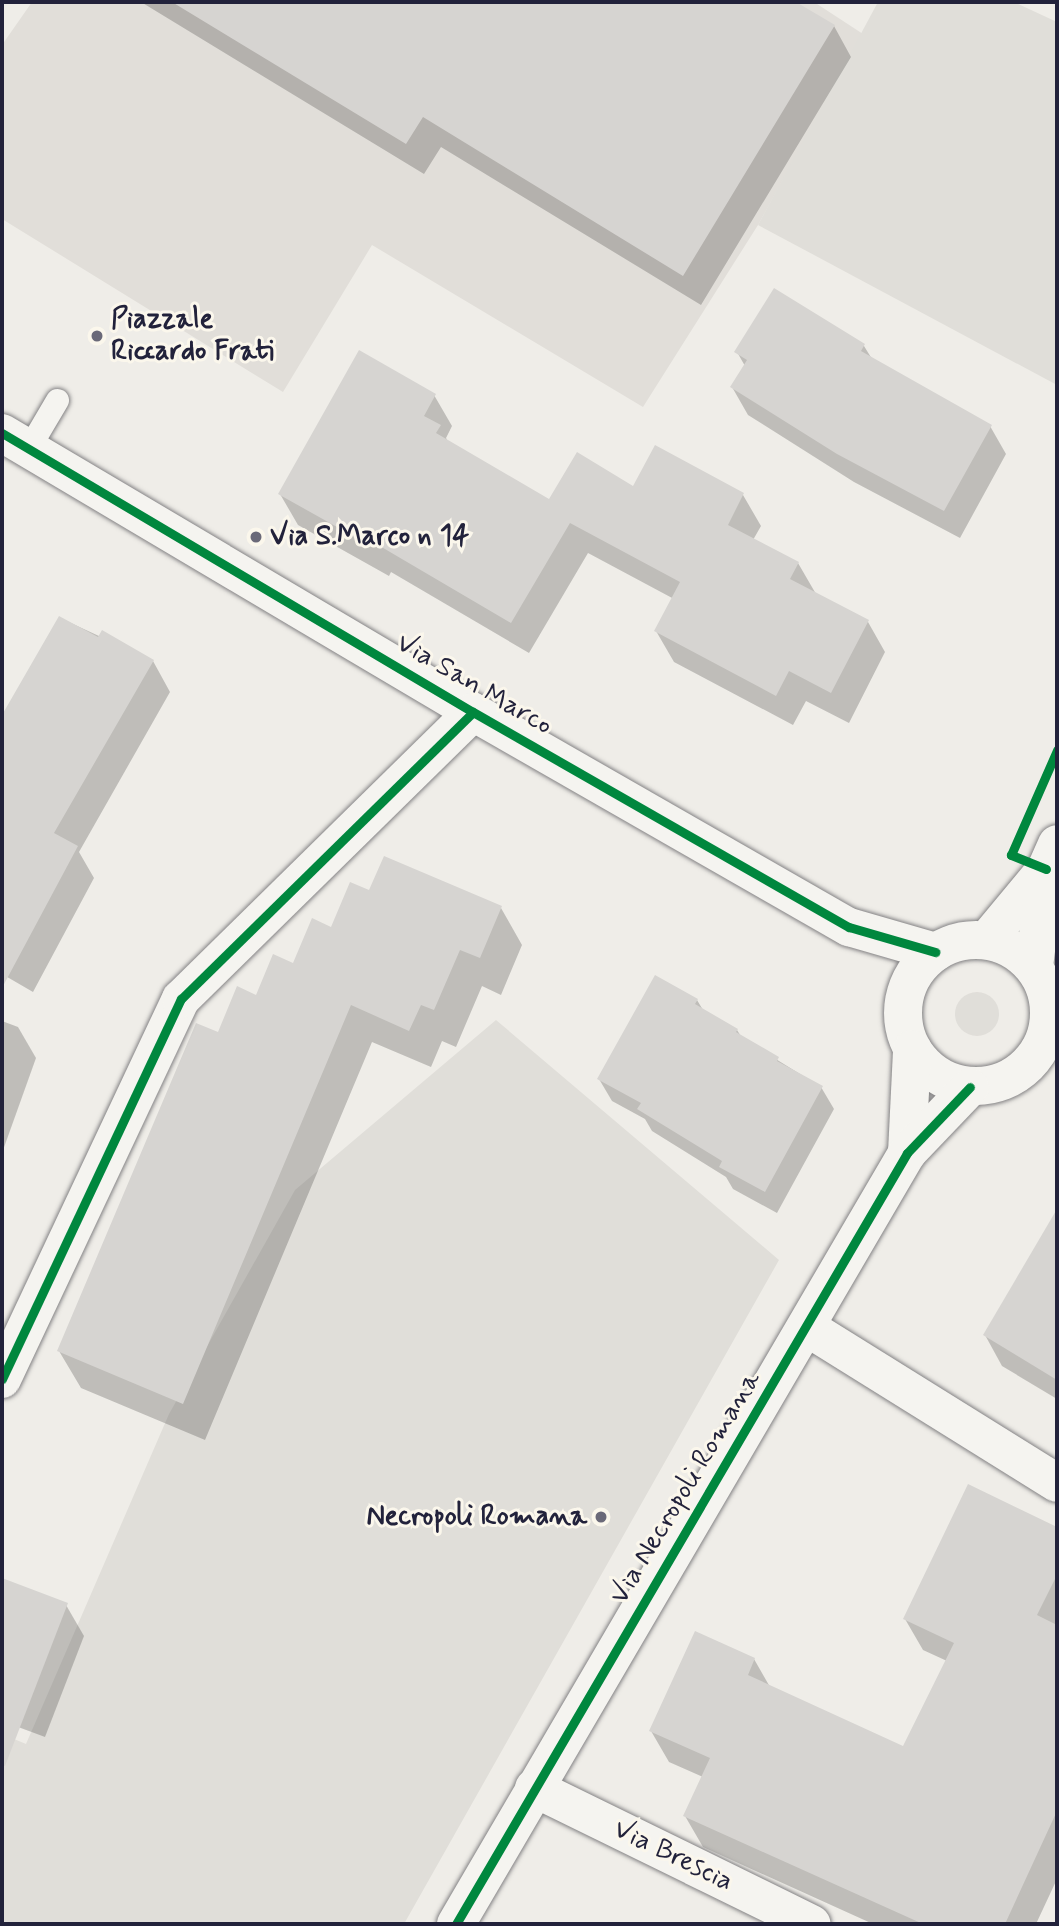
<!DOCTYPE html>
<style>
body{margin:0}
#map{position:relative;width:1059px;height:1926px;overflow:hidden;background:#efede8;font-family:Mynerve,sans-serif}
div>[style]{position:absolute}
.built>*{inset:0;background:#e1ded9}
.green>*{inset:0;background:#e0ded9}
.round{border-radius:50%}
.shadow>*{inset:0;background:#0003}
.building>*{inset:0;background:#d6d4d1}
.roads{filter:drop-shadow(0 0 2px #838284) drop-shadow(0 0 2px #838284)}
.service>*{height:23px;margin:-11.5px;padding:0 11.5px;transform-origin:11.5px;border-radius:11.5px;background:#f5f4f0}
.minor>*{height:38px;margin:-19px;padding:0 19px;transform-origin:19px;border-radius:19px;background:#f5f4f0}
.minor>.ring{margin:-19px;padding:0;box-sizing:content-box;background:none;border:38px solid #f5f4f0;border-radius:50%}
.cycleway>*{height:9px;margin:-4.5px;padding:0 4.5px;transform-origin:4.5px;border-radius:4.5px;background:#00873e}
.dots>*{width:19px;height:19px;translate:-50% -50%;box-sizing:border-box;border:4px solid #fbf7ec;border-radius:50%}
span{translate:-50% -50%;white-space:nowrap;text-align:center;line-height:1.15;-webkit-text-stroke:6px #fbf7ec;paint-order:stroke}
.poi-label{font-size:28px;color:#22223b;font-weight:700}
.left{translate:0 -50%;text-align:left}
.right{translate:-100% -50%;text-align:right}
.street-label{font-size:28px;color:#22223b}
.frame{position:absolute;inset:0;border:4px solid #22223b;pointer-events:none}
</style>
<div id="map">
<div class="built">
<div style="clip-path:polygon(32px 2px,814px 2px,863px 34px,758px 225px,643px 407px,372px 245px,283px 392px,2px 219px,2px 45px)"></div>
</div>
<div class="green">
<div style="clip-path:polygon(878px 2px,1014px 2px,1057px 22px,1057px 385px,758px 225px)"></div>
<div class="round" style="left:955px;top:992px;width:44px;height:44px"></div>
<div style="clip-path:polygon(496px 1020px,779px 1260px,404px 1924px,2px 1924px,2px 1734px,26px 1744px,169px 1414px,295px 1190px)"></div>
</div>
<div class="shadow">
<div style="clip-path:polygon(141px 2px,793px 2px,834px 26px,851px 57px,701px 305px,441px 147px,424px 174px)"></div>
<div style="clip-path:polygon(864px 346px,872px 359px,990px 426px,1006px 454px,960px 538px,854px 482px,748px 415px,732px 387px,745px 366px,737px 352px)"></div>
<div style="clip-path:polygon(434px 395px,452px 426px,446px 438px,449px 443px,549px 501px,634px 488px,743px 495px,761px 526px,753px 540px,798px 563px,816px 594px,868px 622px,885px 652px,849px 723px,806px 701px,793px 725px,674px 662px,656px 631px,674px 599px,588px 553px,529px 653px,391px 572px,389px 576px,298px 525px,280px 494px)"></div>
<div style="clip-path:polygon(60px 618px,153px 661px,170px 692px,79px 852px,94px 878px,33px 992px,2px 974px,2px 718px)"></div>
<div style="clip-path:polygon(370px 892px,501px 908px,522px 945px,501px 995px,482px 986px,456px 1047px,442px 1041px,431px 1067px,372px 1042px,205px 1440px,81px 1388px,59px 1351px,219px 1034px)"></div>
<div style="clip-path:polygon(697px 1000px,703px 1010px,737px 1030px,742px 1038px,821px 1087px,834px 1109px,777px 1213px,733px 1189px,726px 1177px,652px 1131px,645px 1119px,612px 1101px,599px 1079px)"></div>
<div style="clip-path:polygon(2px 1021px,18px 1027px,36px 1058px,2px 1153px)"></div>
<div style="clip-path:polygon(1057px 1213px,1057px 1399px,1002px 1366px,985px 1335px)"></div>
<div style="clip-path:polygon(969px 1486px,1057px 1529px,1057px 1879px,1036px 1924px,873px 1924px,703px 1847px,685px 1816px,703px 1777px,669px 1762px,651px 1731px,754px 1659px,770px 1687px,904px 1748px,947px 1661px,923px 1650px,905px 1619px)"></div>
<div style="clip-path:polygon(2px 1580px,66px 1605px,84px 1636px,45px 1737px,2px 1721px)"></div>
</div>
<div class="building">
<div style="clip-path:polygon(172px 2px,796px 2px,835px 25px,683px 276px,423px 117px,406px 144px)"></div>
<div style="clip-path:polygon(774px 288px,865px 344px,861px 351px,992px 425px,944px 511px,837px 454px,730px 387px,747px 360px,734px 352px)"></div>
<div style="clip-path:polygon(359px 350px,436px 394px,424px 416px,441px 425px,436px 433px,549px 499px,577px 452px,633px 486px,655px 445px,744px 493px,728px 525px,799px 562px,790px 579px,869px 620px,831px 693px,789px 671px,776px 696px,654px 631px,680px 582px,570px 523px,511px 623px,373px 542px,371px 546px,278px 494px)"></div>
<div style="clip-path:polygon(59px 616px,98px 637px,102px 630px,154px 660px,54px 833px,78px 846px,2px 988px,2px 715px)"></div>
<div style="clip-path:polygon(384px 856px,502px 906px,480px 958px,460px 950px,434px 1010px,421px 1005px,409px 1031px,351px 1005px,183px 1404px,57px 1351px,196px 1023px,218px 1032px,237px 986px,256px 995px,273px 954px,293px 963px,312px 918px,331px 927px,350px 882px,369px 890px)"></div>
<div style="clip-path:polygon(655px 975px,698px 999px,695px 1004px,738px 1029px,736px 1032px,779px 1057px,777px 1061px,823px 1086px,765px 1192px,719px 1167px,722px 1161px,637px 1109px,641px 1103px,597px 1079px)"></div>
<div style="clip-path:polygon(1057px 1209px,1057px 1380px,983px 1335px)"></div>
<div style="clip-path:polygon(968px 1484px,1057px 1527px,1057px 1575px,1037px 1615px,1057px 1625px,1057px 1811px,1005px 1924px,923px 1924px,683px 1816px,710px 1758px,649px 1731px,695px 1631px,755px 1658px,748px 1675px,903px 1746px,954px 1643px,903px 1619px)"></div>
<div style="clip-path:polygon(2px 1578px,68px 1603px,5px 1766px,2px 1765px)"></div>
</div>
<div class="roads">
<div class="service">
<div style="left:28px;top:449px;width:57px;rotate:-59.4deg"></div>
</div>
<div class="minor">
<div style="left:2px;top:433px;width:547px;rotate:30.64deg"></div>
<div style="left:473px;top:712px;width:433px;rotate:29.8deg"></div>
<div style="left:849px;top:927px;width:90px;rotate:16.2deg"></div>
<div class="ring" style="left:903px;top:940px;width:108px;height:108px"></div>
<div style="left:987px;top:940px;width:92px;rotate:-50.3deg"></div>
<div style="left:1046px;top:869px;width:27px;rotate:-66deg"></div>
<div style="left:1034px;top:967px;width:99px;rotate:-83deg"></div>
<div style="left:907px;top:1153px;width:104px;rotate:-87.2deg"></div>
<div style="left:808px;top:1328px;width:293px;rotate:31.9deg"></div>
<div style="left:2px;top:1379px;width:420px;rotate:-64.8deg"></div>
<div style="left:181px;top:999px;width:409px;rotate:-44.5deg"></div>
<div style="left:534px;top:1788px;width:309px;rotate:26.1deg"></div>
<div style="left:456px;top:1924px;width:893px;rotate:-59.67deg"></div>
<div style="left:907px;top:1153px;width:91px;rotate:-46.3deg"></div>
</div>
</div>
<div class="cycleway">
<div style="left:2px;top:433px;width:547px;rotate:30.64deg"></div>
<div style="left:473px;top:712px;width:433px;rotate:29.8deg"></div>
<div style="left:849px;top:927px;width:90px;rotate:16.2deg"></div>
<div style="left:1046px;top:869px;width:38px;rotate:-158deg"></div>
<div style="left:1011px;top:855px;width:115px;rotate:-66.3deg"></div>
<div style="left:2px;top:1379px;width:420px;rotate:-64.8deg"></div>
<div style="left:181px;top:999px;width:409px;rotate:-44.5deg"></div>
<div style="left:456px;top:1924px;width:893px;rotate:-59.67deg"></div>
<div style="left:907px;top:1153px;width:91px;rotate:-46.3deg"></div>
</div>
<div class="dots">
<div style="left:97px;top:336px;background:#6a6978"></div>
<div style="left:256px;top:537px;background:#6a6978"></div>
<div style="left:601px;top:1517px;background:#6a6978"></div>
</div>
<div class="poi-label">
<span class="left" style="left:111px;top:336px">Piazzale<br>Riccardo Frati</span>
<span class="left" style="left:270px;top:537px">Via S.Marco n 14</span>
<span class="right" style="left:587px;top:1517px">Necropoli Romana</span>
</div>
<div class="street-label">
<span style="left:474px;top:685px;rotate:30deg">Via San Marco</span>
<span style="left:686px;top:1488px;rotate:-59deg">Via Necropoli Romana</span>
<span style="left:673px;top:1856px;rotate:26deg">Via Brescia</span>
</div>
<div class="frame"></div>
</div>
